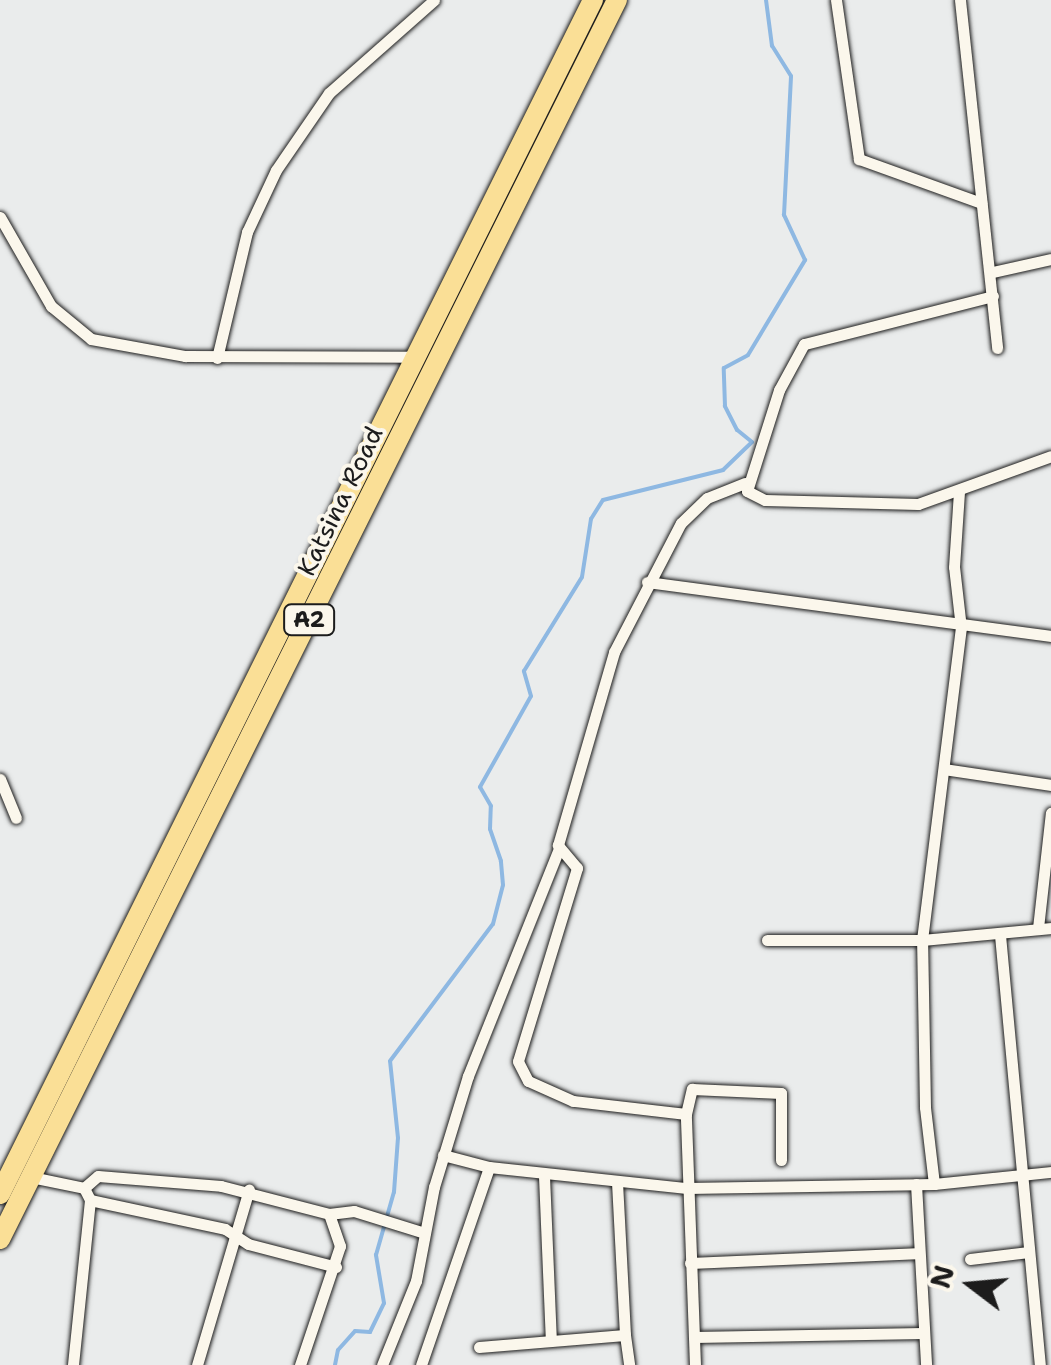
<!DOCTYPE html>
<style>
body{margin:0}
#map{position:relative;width:1051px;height:1365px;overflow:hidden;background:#eaecec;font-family:"Shantell Sans",sans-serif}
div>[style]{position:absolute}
.stream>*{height:4px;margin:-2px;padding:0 2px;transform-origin:2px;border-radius:2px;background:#8eb8e2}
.roads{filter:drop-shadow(0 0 2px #1c1c1c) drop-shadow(0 0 2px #1c1c1c)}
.street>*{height:11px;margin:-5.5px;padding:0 5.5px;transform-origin:5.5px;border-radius:5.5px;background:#fbf7ec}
.highway>*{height:20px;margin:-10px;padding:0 10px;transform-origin:10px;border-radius:10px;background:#fadf96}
span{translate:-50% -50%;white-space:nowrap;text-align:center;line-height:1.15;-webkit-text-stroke:8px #fbf7ec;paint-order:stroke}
.shield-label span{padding:2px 8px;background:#fbf7ec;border:2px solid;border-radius:8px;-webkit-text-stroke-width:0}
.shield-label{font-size:22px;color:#1c1c1c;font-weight:700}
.street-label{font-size:25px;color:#1c1c1c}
.north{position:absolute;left:921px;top:1235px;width:100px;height:100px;-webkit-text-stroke:8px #fbf7ec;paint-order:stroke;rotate:286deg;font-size:28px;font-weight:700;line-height:40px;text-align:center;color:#1c1c1c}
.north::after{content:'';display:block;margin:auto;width:35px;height:45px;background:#1c1c1c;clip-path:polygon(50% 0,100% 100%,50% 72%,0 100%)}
</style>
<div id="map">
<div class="stream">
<div style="left:335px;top:1365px;width:15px;rotate:-79deg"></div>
<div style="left:338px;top:1350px;width:25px;rotate:-48deg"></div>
<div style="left:355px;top:1331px;width:15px;rotate:4deg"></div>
<div style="left:370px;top:1332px;width:32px;rotate:-64deg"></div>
<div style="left:384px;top:1303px;width:49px;rotate:-99.5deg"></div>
<div style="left:376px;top:1255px;width:66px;rotate:-74.1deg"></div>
<div style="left:394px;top:1192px;width:54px;rotate:-85.8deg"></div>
<div style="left:398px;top:1138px;width:77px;rotate:-95.9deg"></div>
<div style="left:390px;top:1061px;width:171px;rotate:-53.1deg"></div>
<div style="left:493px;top:924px;width:40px;rotate:-75.6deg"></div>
<div style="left:503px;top:885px;width:24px;rotate:-95deg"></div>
<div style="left:501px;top:861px;width:34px;rotate:-109deg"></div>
<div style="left:490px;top:829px;width:23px;rotate:-88deg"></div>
<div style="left:491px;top:806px;width:22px;rotate:-120deg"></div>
<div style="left:480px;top:787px;width:104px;rotate:-60.7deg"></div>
<div style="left:531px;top:696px;width:26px;rotate:-106deg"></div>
<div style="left:524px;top:671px;width:110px;rotate:-58.3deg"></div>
<div style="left:582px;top:577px;width:59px;rotate:-81.2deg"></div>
<div style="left:591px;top:519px;width:22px;rotate:-58deg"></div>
<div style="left:603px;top:500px;width:124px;rotate:-14deg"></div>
<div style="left:723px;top:470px;width:40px;rotate:-44deg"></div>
<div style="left:752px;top:442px;width:19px;rotate:-141deg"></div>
<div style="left:737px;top:430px;width:27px;rotate:-117deg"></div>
<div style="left:725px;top:406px;width:38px;rotate:-92deg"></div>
<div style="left:724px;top:368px;width:27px;rotate:-28deg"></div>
<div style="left:748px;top:355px;width:111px;rotate:-59deg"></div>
<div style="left:805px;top:260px;width:50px;rotate:-115deg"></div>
<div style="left:784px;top:215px;width:139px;rotate:-87.1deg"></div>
<div style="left:791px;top:76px;width:36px;rotate:-122deg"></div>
<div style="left:772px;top:46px;width:46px;rotate:-97.4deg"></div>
</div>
<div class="roads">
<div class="street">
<div style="left:836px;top:0;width:161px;rotate:81.8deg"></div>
<div style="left:859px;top:159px;width:130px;rotate:19.8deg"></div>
<div style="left:960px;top:0;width:350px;rotate:83.9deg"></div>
<div style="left:0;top:217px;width:103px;rotate:60.2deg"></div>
<div style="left:51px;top:306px;width:52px;rotate:39.5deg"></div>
<div style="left:91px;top:339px;width:96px;rotate:10.3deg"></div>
<div style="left:185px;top:356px;width:234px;rotate:0.2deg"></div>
<div style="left:993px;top:272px;width:59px;rotate:-12.6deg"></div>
<div style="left:993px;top:296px;width:195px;rotate:165.7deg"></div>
<div style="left:804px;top:344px;width:52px;rotate:118.5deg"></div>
<div style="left:779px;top:390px;width:106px;rotate:107.6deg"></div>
<div style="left:747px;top:491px;width:20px;rotate:27deg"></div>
<div style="left:765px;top:500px;width:153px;rotate:1.5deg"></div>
<div style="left:918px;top:504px;width:141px;rotate:-19.8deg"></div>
<div style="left:217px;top:358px;width:130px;rotate:-76.6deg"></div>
<div style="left:247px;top:232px;width:68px;rotate:-64.9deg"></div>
<div style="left:276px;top:170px;width:93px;rotate:-55.5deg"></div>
<div style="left:329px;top:93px;width:140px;rotate:-41.5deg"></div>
<div style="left:647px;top:582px;width:408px;rotate:7.6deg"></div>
<div style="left:944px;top:769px;width:108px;rotate:8.5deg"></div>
<div style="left:0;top:779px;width:42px;rotate:67.7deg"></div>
<div style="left:1038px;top:928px;width:116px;rotate:-83.6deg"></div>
<div style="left:1000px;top:935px;width:432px;rotate:84.7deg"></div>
<div style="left:767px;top:940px;width:155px"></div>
<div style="left:922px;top:940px;width:130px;rotate:-5.3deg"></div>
<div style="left:686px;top:1114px;width:114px;rotate:-173.4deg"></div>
<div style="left:573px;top:1101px;width:49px;rotate:-156deg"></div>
<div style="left:528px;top:1081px;width:22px;rotate:-117deg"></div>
<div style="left:518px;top:1061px;width:202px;rotate:-73deg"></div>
<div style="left:577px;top:868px;width:30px;rotate:-130deg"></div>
<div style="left:558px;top:845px;width:201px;rotate:-73.8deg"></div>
<div style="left:614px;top:652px;width:145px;rotate:-62.6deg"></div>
<div style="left:681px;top:523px;width:36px;rotate:-44deg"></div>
<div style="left:707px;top:498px;width:41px;rotate:-21.5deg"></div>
<div style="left:443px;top:1155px;width:48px;rotate:14.6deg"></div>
<div style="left:544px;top:1176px;width:165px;rotate:87.6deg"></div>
<div style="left:31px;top:1177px;width:54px;rotate:11.7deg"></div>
<div style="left:84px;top:1188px;width:13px;rotate:63deg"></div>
<div style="left:90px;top:1200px;width:166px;rotate:95.9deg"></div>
<div style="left:617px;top:1182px;width:153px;rotate:87deg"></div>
<div style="left:916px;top:1184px;width:181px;rotate:86.8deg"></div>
<div style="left:934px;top:1184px;width:78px;rotate:-96.7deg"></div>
<div style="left:925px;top:1107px;width:167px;rotate:-91deg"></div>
<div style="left:922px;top:940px;width:314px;rotate:-82.9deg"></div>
<div style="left:961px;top:628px;width:61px;rotate:-96.5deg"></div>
<div style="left:954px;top:567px;width:76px;rotate:-86.2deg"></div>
<div style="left:84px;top:1188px;width:18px;rotate:-41deg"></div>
<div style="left:98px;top:1176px;width:123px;rotate:4.6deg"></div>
<div style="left:221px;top:1186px;width:112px;rotate:14.5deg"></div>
<div style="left:329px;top:1214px;width:34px;rotate:71deg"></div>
<div style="left:340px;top:1246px;width:126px;rotate:108.6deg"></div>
<div style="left:90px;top:1200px;width:138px;rotate:12.1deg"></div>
<div style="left:225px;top:1229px;width:27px;rotate:33deg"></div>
<div style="left:248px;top:1244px;width:91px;rotate:14.6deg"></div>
<div style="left:329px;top:1214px;width:25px;rotate:-7deg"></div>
<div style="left:354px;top:1211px;width:74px;rotate:17.2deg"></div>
<div style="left:970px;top:1259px;width:59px;rotate:-6.8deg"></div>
<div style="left:690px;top:1263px;width:226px;rotate:-2.5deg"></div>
<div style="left:694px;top:1337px;width:229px;rotate:-1deg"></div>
<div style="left:479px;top:1347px;width:146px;rotate:-4.7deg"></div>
<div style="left:625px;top:1335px;width:30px;rotate:82deg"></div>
<div style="left:197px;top:1365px;width:183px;rotate:-73.5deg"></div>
<div style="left:382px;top:1365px;width:91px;rotate:-68deg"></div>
<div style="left:416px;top:1281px;width:96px;rotate:-79.2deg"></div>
<div style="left:434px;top:1187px;width:116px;rotate:-73deg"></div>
<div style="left:468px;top:1076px;width:245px;rotate:-68.2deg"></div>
<div style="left:421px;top:1365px;width:209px;rotate:-71deg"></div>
<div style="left:489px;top:1167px;width:199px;rotate:6.1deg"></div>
<div style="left:687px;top:1188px;width:247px;rotate:-0.9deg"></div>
<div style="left:934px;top:1184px;width:118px;rotate:-5.9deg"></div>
<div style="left:695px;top:1365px;width:251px;rotate:-92.1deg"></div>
<div style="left:686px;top:1114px;width:26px;rotate:-77deg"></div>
<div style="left:692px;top:1089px;width:89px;rotate:2.6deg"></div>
<div style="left:781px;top:1093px;width:67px;rotate:90deg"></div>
</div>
<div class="highway">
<div style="left:0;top:1194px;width:1333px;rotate:-63.59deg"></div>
<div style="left:0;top:1239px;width:1384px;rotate:-63.53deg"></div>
</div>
</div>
<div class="shield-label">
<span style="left:309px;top:620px">A2</span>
</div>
<div class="street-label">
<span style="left:340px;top:501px;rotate:-64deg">Katsina Road</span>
</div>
<div class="north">N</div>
</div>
